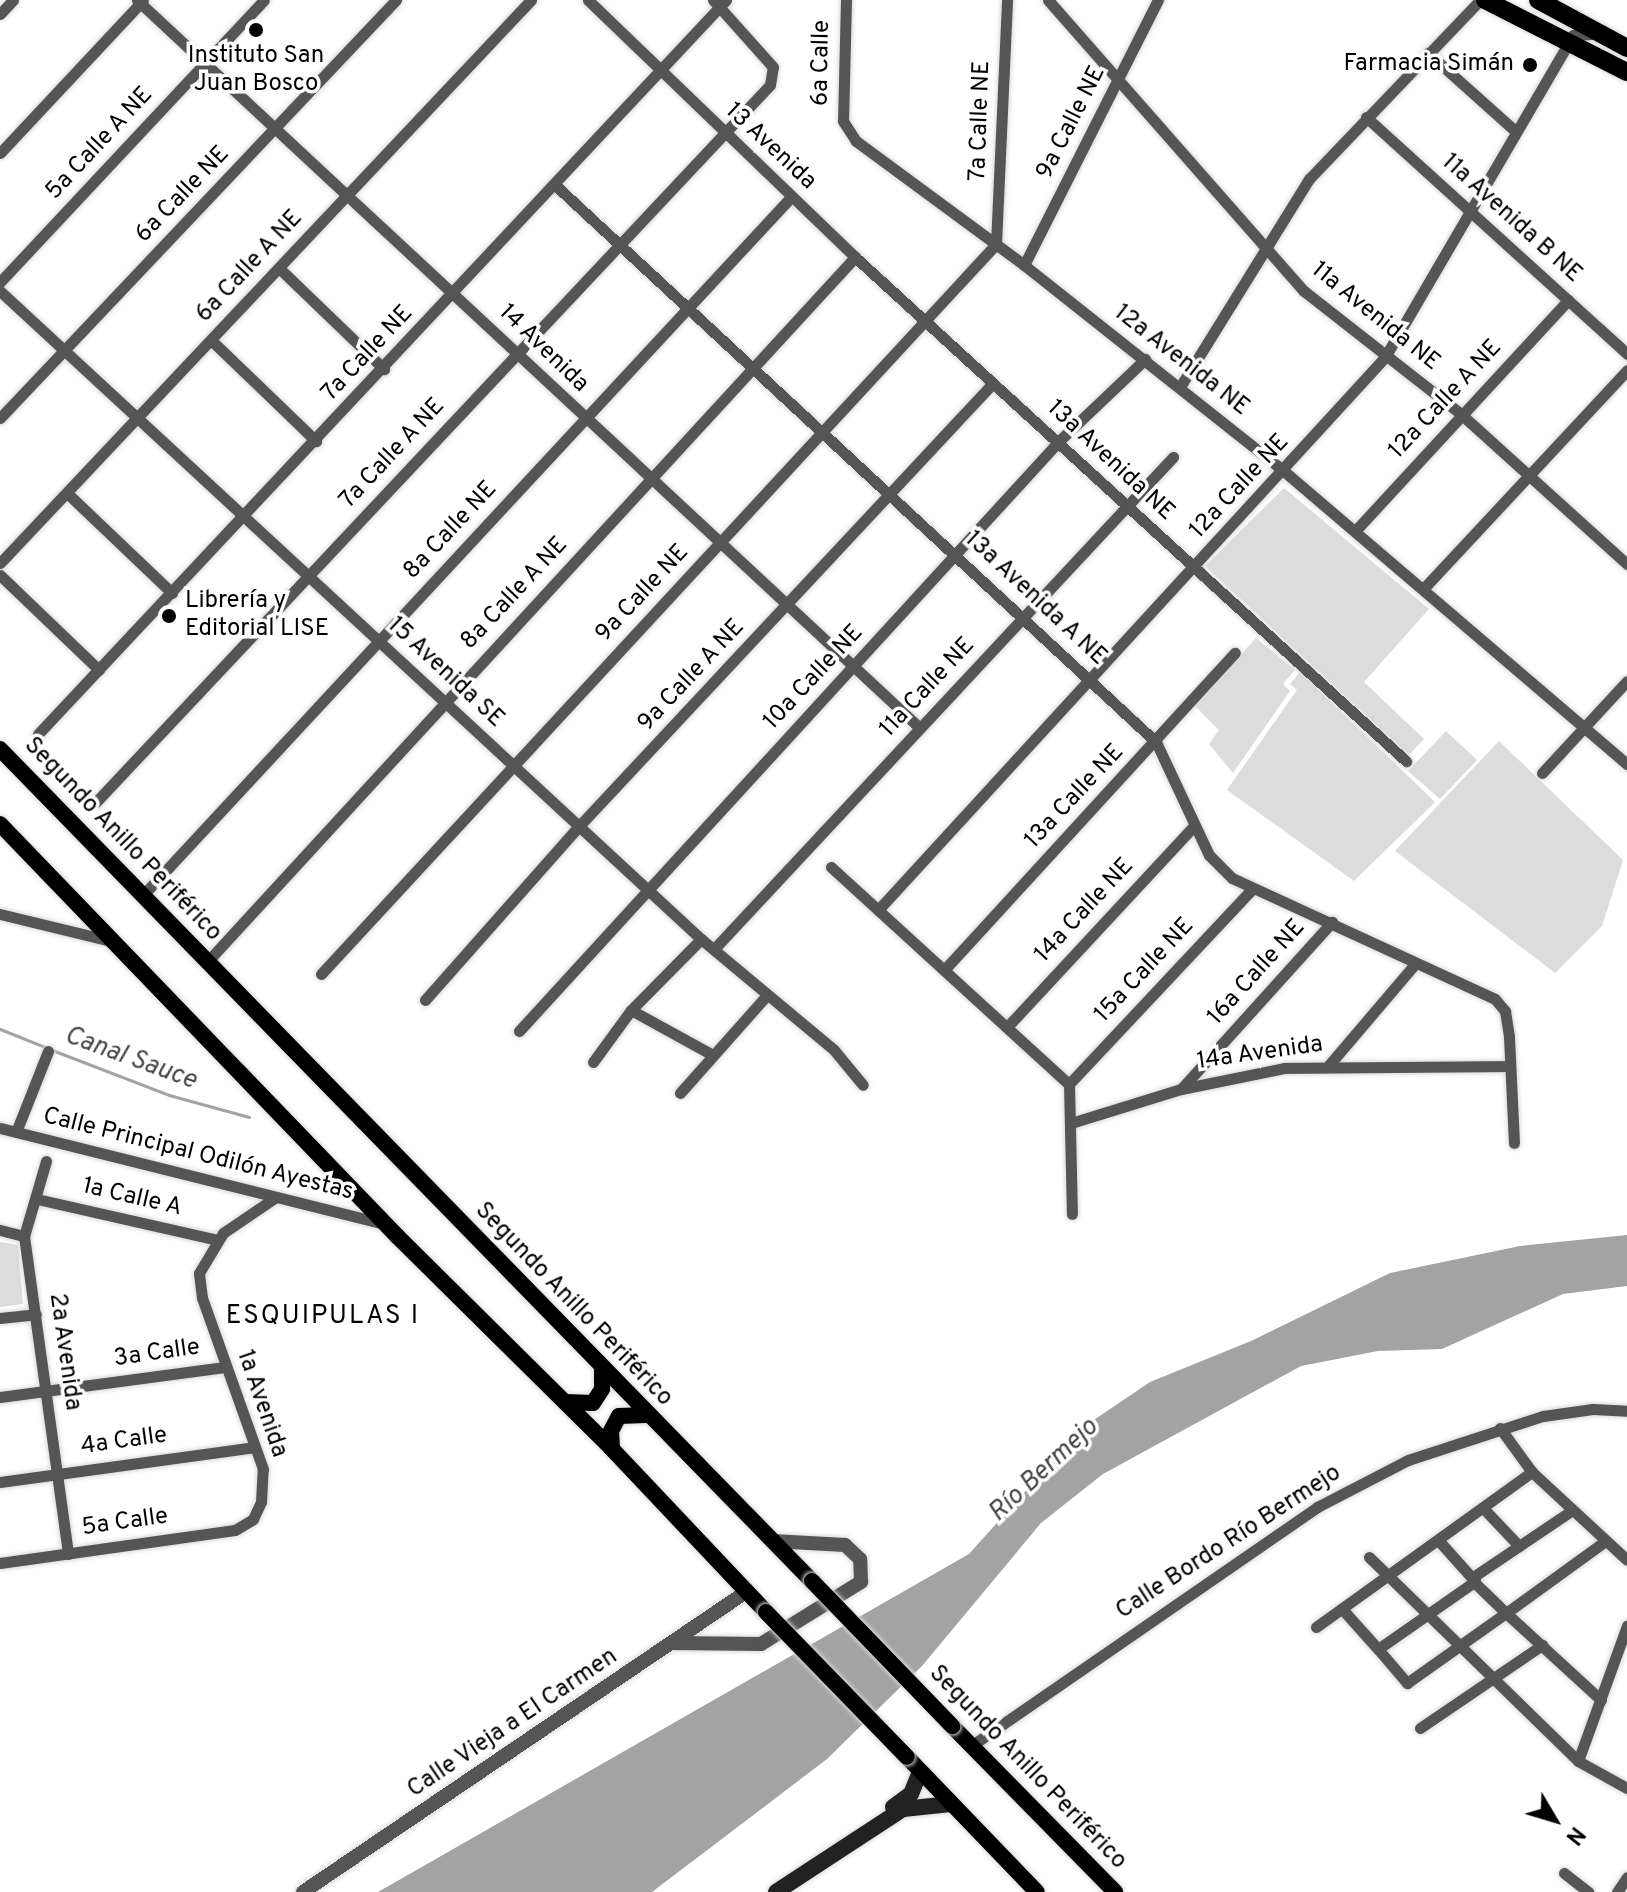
<!DOCTYPE html>
<meta charset="utf-8">
<style>
body{margin:0}
#map{position:relative;width:1627px;height:1892px;overflow:hidden;background:#fff;font-family:Overpass,sans-serif}
div>[style]{position:absolute}
.green>*{inset:0;background:#dcdcdc}
.water>*{inset:0;background:#a3a3a3}
.stream>*{height:3px;margin:-1.5px;padding:0 1.5px;transform-origin:1.5px;border-radius:1.5px;background:#a3a3a3}
.roads{filter:drop-shadow(0 0 2px #dbdbdb) drop-shadow(0 0 2px #dbdbdb)}
.minor>*{height:11px;margin:-5.5px;padding:0 5.5px;transform-origin:5.5px;border-radius:5.5px;background:#555}
.tertiary>*{height:14px;margin:-7px;padding:0 7px;transform-origin:7px;border-radius:7px;background:#555}
.secondary>*{height:16px;margin:-8px;padding:0 8px;transform-origin:8px;border-radius:8px;background:#222}
.primary>*{height:16px;margin:-8px;padding:0 8px;transform-origin:8px;border-radius:8px;background:#000}
.trunk>*{height:18px;margin:-9px;padding:0 9px;transform-origin:9px;border-radius:9px;background:#000}
.bridges{filter:drop-shadow(0 0 2px #dbdbdb) drop-shadow(0 0 2px #dbdbdb)}
.primary-bridge>*{height:16px;margin:-8px;padding:0 8px;transform-origin:8px;border-radius:8px;background:#000}
.dots>*{width:22px;height:22px;translate:-50% -50%;box-sizing:border-box;border:4px solid #fff;border-radius:50%}
span{translate:-50% -50%;white-space:nowrap;text-align:center;line-height:1.15;-webkit-text-stroke:7px #fff;paint-order:stroke}
.poi-label{font-size:24px;color:#000}
.right{translate:-100% -50%;text-align:right}
.left{translate:0 -50%;text-align:left}
.street-label{font-size:24px;color:#000}
.water-label{font-size:26px;color:#444;font-style:italic}
.neighbourhood-label{font-size:26px;color:#000;letter-spacing:2px}
.north{position:absolute;left:1515px;top:1780px;width:80px;height:80px;-webkit-text-stroke:6px #fff;paint-order:stroke;rotate:128deg;font-size:22px;font-weight:700;line-height:32px;text-align:center;color:#000}
.north::after{content:'';display:block;margin:auto;width:28px;height:36px;background:#000;clip-path:polygon(50% 0,100% 100%,50% 72%,0 100%)}
</style>
<div id="map">
<div class="green">
<div style="clip-path:polygon(1284px 488px,1429px 609px,1364px 682px,1424px 739px,1409px 755px,1205px 566px)"></div>
<div style="clip-path:polygon(1256px 638px,1295px 670px,1283px 684px,1290px 691px,1233px 773px,1209px 744px,1219px 730px,1195px 706px)"></div>
<div style="clip-path:polygon(1300px 672px,1435px 802px,1354px 881px,1227px 790px,1297px 690px,1290px 684px)"></div>
<div style="clip-path:polygon(1446px 731px,1477px 760px,1440px 799px,1408px 771px)"></div>
<div style="clip-path:polygon(1499px 741px,1623px 860px,1602px 926px,1555px 973px,1395px 851px)"></div>
<div style="clip-path:polygon(0 1242px,18px 1245px,23px 1304px,0 1307px)"></div>
</div>
<div class="water">
<div style="clip-path:polygon(1627px 1235px,1627px 1286px,1563px 1294px,1442px 1349px,1378px 1351px,1301px 1366px,1103px 1474px,1041px 1523px,922px 1666px,827px 1759px,652px 1892px,378px 1892px,969px 1554px,1082px 1428px,1150px 1382px,1251px 1341px,1390px 1273px,1520px 1246px)"></div>
</div>
<div class="stream">
<div style="left:0;top:1029px;width:48px;rotate:21.8deg"></div>
<div style="left:52px;top:1050px;width:125px;rotate:21deg"></div>
<div style="left:169px;top:1095px;width:83px;rotate:15.4deg"></div>
</div>
<div class="roads">
<div class="minor">
<div style="left:137px;top:0;width:1069px;rotate:42.92deg"></div>
<div style="left:588px;top:0;width:371px;rotate:43.9deg"></div>
<div style="left:855px;top:257px;width:747px;rotate:42.45deg"></div>
<div style="left:846px;top:0;width:121px;rotate:91.4deg"></div>
<div style="left:843px;top:121px;width:24px;rotate:57deg"></div>
<div style="left:856px;top:141px;width:209px;rotate:36.4deg"></div>
<div style="left:1024px;top:265px;width:333px;rotate:38.4deg"></div>
<div style="left:1285px;top:472px;width:450px;rotate:40.5deg"></div>
<div style="left:1048px;top:0;width:388px;rotate:48.7deg"></div>
<div style="left:1304px;top:291px;width:201px;rotate:38.1deg"></div>
<div style="left:1462px;top:415px;width:222px;rotate:42.1deg"></div>
<div style="left:0;top:14px;width:19px;rotate:-47deg"></div>
<div style="left:1428px;top:53px;width:115px;rotate:41.8deg"></div>
<div style="left:1366px;top:117px;width:353px;rotate:42.2deg"></div>
<div style="left:0;top:153px;width:209px;rotate:-46.9deg"></div>
<div style="left:554px;top:184px;width:821px;rotate:42.83deg"></div>
<div style="left:1156px;top:742px;width:125px;rotate:64.9deg"></div>
<div style="left:1209px;top:855px;width:33px;rotate:45deg"></div>
<div style="left:1232px;top:878px;width:289px;rotate:24.7deg"></div>
<div style="left:1495px;top:999px;width:16px;rotate:50deg"></div>
<div style="left:1505px;top:1011px;width:26px;rotate:81deg"></div>
<div style="left:1509px;top:1037px;width:106px;rotate:87.3deg"></div>
<div style="left:1024px;top:265px;width:297px;rotate:-63.2deg"></div>
<div style="left:279px;top:268px;width:146px;rotate:43.9deg"></div>
<div style="left:0;top:282px;width:386px;rotate:-46.9deg"></div>
<div style="left:0;top:291px;width:955px;rotate:42.75deg"></div>
<div style="left:701px;top:939px;width:173px;rotate:39.8deg"></div>
<div style="left:834px;top:1050px;width:45px;rotate:50.4deg"></div>
<div style="left:211px;top:340px;width:146px;rotate:43.9deg"></div>
<div style="left:1180px;top:387px;width:245px;rotate:-58.2deg"></div>
<div style="left:1309px;top:179px;width:248px;rotate:-46.3deg"></div>
<div style="left:0;top:418px;width:576px;rotate:-46.55deg"></div>
<div style="left:67px;top:493px;width:145px;rotate:43.6deg"></div>
<div style="left:1356px;top:530px;width:313px;rotate:-47.3deg"></div>
<div style="left:0;top:563px;width:774px;rotate:-46.68deg"></div>
<div style="left:0;top:575px;width:137px;rotate:43.8deg"></div>
<div style="left:1424px;top:588px;width:298px;rotate:-47deg"></div>
<div style="left:38px;top:734px;width:1006px;rotate:-46.85deg"></div>
<div style="left:1542px;top:773px;width:125px;rotate:-47.3deg"></div>
<div style="left:95px;top:803px;width:985px;rotate:-46.77deg"></div>
<div style="left:770px;top:85px;width:18px;rotate:-81deg"></div>
<div style="left:773px;top:67px;width:90px;rotate:-131.8deg"></div>
<div style="left:831px;top:867px;width:322px;rotate:42.4deg"></div>
<div style="left:1069px;top:1084px;width:130px;rotate:88.7deg"></div>
<div style="left:144px;top:894px;width:951px;rotate:-47.13deg"></div>
<div style="left:878px;top:910px;width:750px;rotate:-47.48deg"></div>
<div style="left:1385px;top:357px;width:373px;rotate:-59.7deg"></div>
<div style="left:1573px;top:35px;width:19px;rotate:-3deg"></div>
<div style="left:0;top:914px;width:115px;rotate:13.6deg"></div>
<div style="left:714px;top:949px;width:673px;rotate:-46.99deg"></div>
<div style="left:207px;top:962px;width:958px;rotate:-47.41deg"></div>
<div style="left:945px;top:969px;width:429px;rotate:-47.5deg"></div>
<div style="left:321px;top:974px;width:994px;rotate:-47.24deg"></div>
<div style="left:996px;top:244px;width:244px;rotate:-87.4deg"></div>
<div style="left:425px;top:1000px;width:234px;rotate:-48.5deg"></div>
<div style="left:580px;top:825px;width:605px;rotate:-46.94deg"></div>
<div style="left:631px;top:1010px;width:91px;rotate:28.8deg"></div>
<div style="left:1008px;top:1026px;width:272px;rotate:-47.1deg"></div>
<div style="left:519px;top:1031px;width:800px;rotate:-47.53deg"></div>
<div style="left:1059px;top:441px;width:119px;rotate:-43.6deg"></div>
<div style="left:593px;top:1062px;width:64px;rotate:-53.8deg"></div>
<div style="left:631px;top:1010px;width:100px;rotate:-45.4deg"></div>
<div style="left:1329px;top:1065px;width:133px;rotate:-49.6deg"></div>
<div style="left:1069px;top:1084px;width:267px;rotate:-46.8deg"></div>
<div style="left:1182px;top:1088px;width:224px;rotate:-47.9deg"></div>
<div style="left:680px;top:1093px;width:131px;rotate:-48.4deg"></div>
<div style="left:1071px;top:1123px;width:115px;rotate:-17.2deg"></div>
<div style="left:1181px;top:1089px;width:105px;rotate:-11.5deg"></div>
<div style="left:1284px;top:1068px;width:225px;rotate:-0.5deg"></div>
<div style="left:0;top:1128px;width:397px;rotate:14deg"></div>
<div style="left:16px;top:1132px;width:87px;rotate:-68.4deg"></div>
<div style="left:46px;top:1161px;width:78px;rotate:106.3deg"></div>
<div style="left:24px;top:1236px;width:321px;rotate:82.1deg"></div>
<div style="left:37px;top:1199px;width:185px;rotate:12.8deg"></div>
<div style="left:0;top:1230px;width:25px;rotate:14deg"></div>
<div style="left:0;top:1318px;width:36px;rotate:-6deg"></div>
<div style="left:0;top:1397px;width:227px;rotate:-7.6deg"></div>
<div style="left:1500px;top:1428px;width:54px;rotate:54deg"></div>
<div style="left:1532px;top:1472px;width:129px;rotate:42.8deg"></div>
<div style="left:0;top:1482px;width:256px;rotate:-7.8deg"></div>
<div style="left:1484px;top:1509px;width:51px;rotate:46.6deg"></div>
<div style="left:1439px;top:1541px;width:51px;rotate:48.2deg"></div>
<div style="left:1369px;top:1557px;width:292px;rotate:44.3deg"></div>
<div style="left:1578px;top:1761px;width:56px;rotate:28.9deg"></div>
<div style="left:0;top:1563px;width:237px;rotate:-8deg"></div>
<div style="left:235px;top:1530px;width:21px;rotate:-31deg"></div>
<div style="left:253px;top:1519px;width:19px;rotate:-65deg"></div>
<div style="left:261px;top:1502px;width:33px;rotate:-87deg"></div>
<div style="left:263px;top:1469px;width:182px;rotate:-109.6deg"></div>
<div style="left:202px;top:1298px;width:25px;rotate:-97deg"></div>
<div style="left:199px;top:1273px;width:47px;rotate:-59deg"></div>
<div style="left:223px;top:1233px;width:64px;rotate:-34.2deg"></div>
<div style="left:1474px;top:1582px;width:117px;rotate:145.1deg"></div>
<div style="left:1378px;top:1649px;width:45px;rotate:49.5deg"></div>
<div style="left:1407px;top:1683px;width:121px;rotate:-35.3deg"></div>
<div style="left:1506px;top:1613px;width:45px;rotate:-135.9deg"></div>
<div style="left:1474px;top:1582px;width:7px;rotate:-74deg"></div>
<div style="left:1476px;top:1575px;width:115px;rotate:-34deg"></div>
<div style="left:1343px;top:1610px;width:52px;rotate:48.1deg"></div>
<div style="left:1316px;top:1627px;width:266px;rotate:-35.7deg"></div>
<div style="left:1601px;top:1700px;width:129px;rotate:-137.5deg"></div>
<div style="left:1506px;top:1613px;width:121px;rotate:-35.9deg"></div>
<div style="left:1420px;top:1728px;width:148px;rotate:-34.2deg"></div>
<div style="left:971px;top:1746px;width:421px;rotate:-34.6deg"></div>
<div style="left:1317px;top:1507px;width:102px;rotate:-27.3deg"></div>
<div style="left:1408px;top:1460px;width:142px;rotate:-18.1deg"></div>
<div style="left:1543px;top:1416px;width:50px;rotate:-8deg"></div>
<div style="left:1593px;top:1409px;width:34px;rotate:3deg"></div>
<div style="left:1578px;top:1761px;width:144px;rotate:-70.1deg"></div>
<div style="left:1564px;top:1873px;width:31px;rotate:38deg"></div>
<div style="left:1617px;top:1892px;width:18px;rotate:-56deg"></div>
</div>
<div class="tertiary">
<div style="left:671px;top:1643px;width:90px;rotate:0.6deg"></div>
<div style="left:761px;top:1644px;width:118px;rotate:-31.8deg"></div>
<div style="left:861px;top:1582px;width:23px;rotate:-92deg"></div>
<div style="left:860px;top:1559px;width:21px;rotate:-137deg"></div>
<div style="left:845px;top:1545px;width:73px;rotate:-176.9deg"></div>
<div style="left:303px;top:1892px;width:535px;rotate:-34.11deg"></div>
</div>
<div class="secondary">
<div style="left:893px;top:1807px;width:22px;rotate:-36deg"></div>
<div style="left:911px;top:1794px;width:24px;rotate:-68deg"></div>
<div style="left:776px;top:1892px;width:152px;rotate:-33.2deg"></div>
<div style="left:903px;top:1809px;width:48px;rotate:-5.9deg"></div>
</div>
<div class="primary">
<div style="left:0;top:749px;width:1163px;rotate:45.7deg"></div>
<div style="left:0;top:824px;width:572px;rotate:46.06deg"></div>
<div style="left:397px;top:1236px;width:303px;rotate:44.7deg"></div>
<div style="left:612px;top:1449px;width:224px;rotate:46.6deg"></div>
<div style="left:565px;top:1402px;width:28px;rotate:2deg"></div>
<div style="left:593px;top:1403px;width:17px;rotate:-57deg"></div>
<div style="left:602px;top:1389px;width:20px;rotate:-90deg"></div>
<div style="left:612px;top:1449px;width:18px;rotate:-93deg"></div>
<div style="left:611px;top:1431px;width:17px;rotate:-62deg"></div>
<div style="left:619px;top:1416px;width:27px;rotate:-2deg"></div>
<div style="left:952px;top:1726px;width:233px;rotate:45.5deg"></div>
<div style="left:907px;top:1757px;width:187px;rotate:46.1deg"></div>
</div>
<div class="trunk">
<div style="left:1485px;top:0;width:159px;rotate:26.9deg"></div>
<div style="left:1538px;top:0;width:101px;rotate:28.3deg"></div>
</div>
</div>
<div class="bridges">
<div class="primary-bridge">
<div style="left:812px;top:1581px;width:202px;rotate:46deg"></div>
<div style="left:766px;top:1612px;width:202px;rotate:45.8deg"></div>
</div>
</div>
<div class="dots">
<div style="left:256px;top:30px;background:#000"></div>
<div style="left:1530px;top:65px;background:#000"></div>
<div style="left:169px;top:616px;background:#000"></div>
</div>
<div class="poi-label">
<span style="left:256px;top:71px">Instituto San<br>Juan Bosco</span>
<span class="right" style="left:1514px;top:65px">Farmacia Simán</span>
<span class="left" style="left:185px;top:616px">Librería y<br>Editorial LISE</span>
</div>
<div class="street-label">
<span style="left:822px;top:63px;rotate:-89deg">6a Calle</span>
<span style="left:981px;top:121px;rotate:-88deg">7a Calle NE</span>
<span style="left:1072px;top:123px;rotate:-63deg">9a Calle NE</span>
<span style="left:100px;top:144px;rotate:-47deg">5a Calle A NE</span>
<span style="left:770px;top:147px;rotate:43deg">13 Avenida</span>
<span style="left:183px;top:195px;rotate:-46deg">6a Calle NE</span>
<span style="left:1511px;top:219px;rotate:42deg">11a Avenida B NE</span>
<span style="left:250px;top:267px;rotate:-47deg">6a Calle A NE</span>
<span style="left:1375px;top:317px;rotate:39deg">11a Avenida NE</span>
<span style="left:543px;top:349px;rotate:44deg">14 Avenida</span>
<span style="left:368px;top:354px;rotate:-47deg">7a Calle NE</span>
<span style="left:1181px;top:361px;rotate:38deg">12a Avenida NE</span>
<span style="left:1446px;top:400px;rotate:-47deg">12a Calle A NE</span>
<span style="left:393px;top:454px;rotate:-47deg">7a Calle A NE</span>
<span style="left:1110px;top:461px;rotate:43deg">13a Avenida NE</span>
<span style="left:1240px;top:487px;rotate:-47deg">12a Calle NE</span>
<span style="left:451px;top:531px;rotate:-47deg">8a Calle NE</span>
<span style="left:515px;top:594px;rotate:-47deg">8a Calle A NE</span>
<span style="left:643px;top:594px;rotate:-47deg">9a Calle NE</span>
<span style="left:1035px;top:599px;rotate:43deg">13a Avenida A NE</span>
<span style="left:445px;top:673px;rotate:43deg">15 Avenida SE</span>
<span style="left:692px;top:676px;rotate:-47deg">9a Calle A NE</span>
<span style="left:814px;top:678px;rotate:-47deg">10a Calle NE</span>
<span style="left:928px;top:688px;rotate:-47deg">11a Calle NE</span>
<span style="left:1075px;top:797px;rotate:-47deg">13a Calle NE</span>
<span style="left:122px;top:840px;rotate:46deg">Segundo Anillo Periférico</span>
<span style="left:1085px;top:911px;rotate:-47deg">14a Calle NE</span>
<span style="left:1145px;top:971px;rotate:-47deg">15a Calle NE</span>
<span style="left:1257px;top:973px;rotate:-48deg">16a Calle NE</span>
<span style="left:1260px;top:1054px;rotate:-8deg">14a Avenida</span>
<span style="left:198px;top:1155px;rotate:14deg">Calle Principal Odilón Ayestas</span>
<span style="left:132px;top:1198px;rotate:13deg">1a Calle A</span>
<span style="left:573px;top:1305px;rotate:46deg">Segundo Anillo Periférico</span>
<span style="left:64px;top:1352px;rotate:82deg">2a Avenida</span>
<span style="left:157px;top:1354px;rotate:-8deg">3a Calle</span>
<span style="left:261px;top:1404px;rotate:71deg">1a Avenida</span>
<span style="left:124px;top:1442px;rotate:-8deg">4a Calle</span>
<span style="left:125px;top:1523px;rotate:-8deg">5a Calle</span>
<span style="left:1229px;top:1543px;rotate:-33deg">Calle Bordo Río Bermejo</span>
<span style="left:513px;top:1724px;rotate:-34deg">Calle Vieja a El Carmen</span>
<span style="left:1027px;top:1768px;rotate:46deg">Segundo Anillo Periférico</span>
</div>
<div class="water-label">
<span style="left:130px;top:1059px;rotate:20deg">Canal Sauce</span>
<span style="left:1044px;top:1471px;rotate:-43deg">Río Bermejo</span>
</div>
<div class="neighbourhood-label">
<span style="left:323px;top:1317px">ESQUIPULAS I</span>
</div>
<div class="north">N</div>
</div>
